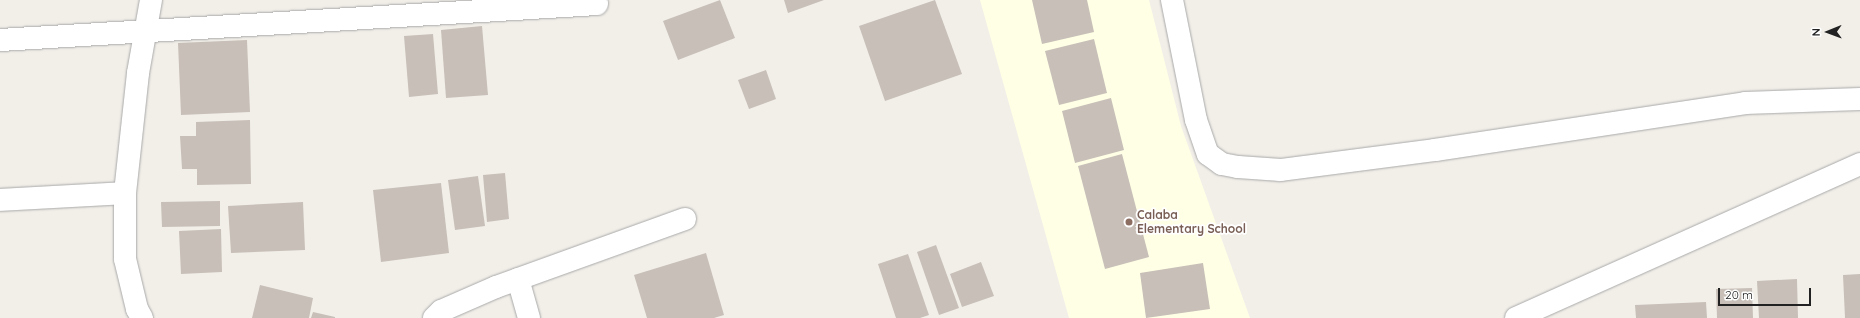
<!DOCTYPE html>
<style>
body{margin:0}
#map{position:relative;width:1860px;height:318px;overflow:hidden;background:#f2efe9;font-family:Quicksand,sans-serif}
div>[style]{position:absolute}
.education>*{inset:0;background:#ffffe5}
.building>*{inset:0;background:#c7bfb8}
.roads{filter:drop-shadow(0 0 1px #a9a9a9) drop-shadow(0 0 1px #a9a9a9)}
.minor>*{height:22px;margin:-11px;padding:0 11px;transform-origin:11px;border-radius:11px;background:#fff}
.dots>*{width:11px;height:11px;translate:-50% -50%;box-sizing:border-box;border:2px solid #fff;border-radius:50%}
span{translate:-50% -50%;white-space:nowrap;text-align:center;line-height:1.15;-webkit-text-stroke:3.5px #fff;paint-order:stroke}
.education-label{font-size:12px;color:#785e54;font-weight:700}
.left{translate:0 -50%;text-align:left}
.north{position:absolute;left:1808px;top:12px;width:40px;height:40px;-webkit-text-stroke:3px #fff;paint-order:stroke;rotate:269deg;font-size:11px;font-weight:700;line-height:16px;text-align:center;color:#222}
.north::after{content:'';display:block;margin:auto;width:14px;height:18px;background:#222;clip-path:polygon(50% 0,100% 100%,50% 72%,0 100%)}
.scale{position:absolute;left:1718px;top:288px;width:93px;height:18px;box-sizing:border-box;border:2px solid #222;border-top:0;padding-left:5px;font-size:12px;line-height:14px;white-space:nowrap;color:#222;-webkit-text-stroke:3px #fff;paint-order:stroke}
</style>
<div id="map">
<div class="education">
<div style="clip-path:polygon(980px 0,1149px 0,1181px 126px,1250px 318px,1069px 318px)"></div>
</div>
<div class="building">
<div style="clip-path:polygon(720px 0,735px 38px,678px 60px,663px 21px)"></div>
<div style="clip-path:polygon(784px 0,824px 0,788px 13px)"></div>
<div style="clip-path:polygon(935px 0,962px 74px,885px 101px,859px 26px)"></div>
<div style="clip-path:polygon(1032px 0,1087px 0,1094px 32px,1042px 44px)"></div>
<div style="clip-path:polygon(482px 26px,488px 95px,446px 98px,441px 30px)"></div>
<div style="clip-path:polygon(433px 34px,438px 94px,409px 97px,404px 36px)"></div>
<div style="clip-path:polygon(1094px 39px,1107px 93px,1059px 105px,1045px 51px)"></div>
<div style="clip-path:polygon(247px 40px,250px 112px,181px 115px,178px 43px)"></div>
<div style="clip-path:polygon(766px 70px,776px 99px,749px 109px,738px 80px)"></div>
<div style="clip-path:polygon(1111px 98px,1124px 150px,1075px 163px,1062px 111px)"></div>
<div style="clip-path:polygon(250px 120px,251px 184px,197px 185px,197px 169px,182px 169px,180px 136px,196px 136px,196px 122px)"></div>
<div style="clip-path:polygon(1122px 154px,1149px 257px,1105px 269px,1078px 166px)"></div>
<div style="clip-path:polygon(505px 173px,509px 219px,487px 222px,483px 175px)"></div>
<div style="clip-path:polygon(478px 176px,485px 226px,455px 230px,448px 180px)"></div>
<div style="clip-path:polygon(441px 183px,449px 253px,381px 262px,373px 190px)"></div>
<div style="clip-path:polygon(220px 201px,220px 226px,162px 227px,161px 202px)"></div>
<div style="clip-path:polygon(303px 202px,305px 250px,231px 253px,228px 206px)"></div>
<div style="clip-path:polygon(221px 229px,222px 272px,181px 274px,179px 231px)"></div>
<div style="clip-path:polygon(936px 245px,959px 308px,939px 315px,917px 252px)"></div>
<div style="clip-path:polygon(706px 253px,724px 315px,714px 318px,647px 318px,634px 275px)"></div>
<div style="clip-path:polygon(908px 254px,929px 315px,920px 318px,896px 318px,878px 264px)"></div>
<div style="clip-path:polygon(981px 262px,994px 296px,962px 307px,950px 274px)"></div>
<div style="clip-path:polygon(1203px 263px,1210px 309px,1146px 318px,1140px 273px)"></div>
<div style="clip-path:polygon(1860px 274px,1860px 318px,1845px 318px,1843px 275px)"></div>
<div style="clip-path:polygon(1797px 279px,1798px 318px,1759px 318px,1757px 281px)"></div>
<div style="clip-path:polygon(260px 285px,313px 298px,309px 318px,252px 318px)"></div>
<div style="clip-path:polygon(1752px 288px,1753px 318px,1717px 318px,1716px 289px)"></div>
<div style="clip-path:polygon(1706px 302px,1707px 318px,1636px 318px,1635px 305px)"></div>
<div style="clip-path:polygon(313px 312px,335px 317px,335px 318px,311px 318px)"></div>
</div>
<div class="roads">
<div class="minor">
<div style="left:1172px;top:0;width:122px;rotate:78.7deg"></div>
<div style="left:1196px;top:120px;width:36px;rotate:71deg"></div>
<div style="left:1208px;top:154px;width:17px;rotate:36deg"></div>
<div style="left:1222px;top:164px;width:16px;rotate:11deg"></div>
<div style="left:1238px;top:167px;width:43px;rotate:4deg"></div>
<div style="left:1281px;top:170px;width:155px;rotate:-7.4deg"></div>
<div style="left:1435px;top:150px;width:314px;rotate:-8.6deg"></div>
<div style="left:1745px;top:103px;width:115px;rotate:-2deg"></div>
<div style="left:0;top:40px;width:598px;rotate:-3.45deg"></div>
<div style="left:0;top:200px;width:125px;rotate:-3.2deg"></div>
<div style="left:518px;top:279px;width:41px;rotate:74.2deg"></div>
<div style="left:142px;top:318px;width:10px;rotate:-119deg"></div>
<div style="left:137px;top:309px;width:51px;rotate:-103.5deg"></div>
<div style="left:125px;top:259px;width:66px;rotate:-90deg"></div>
<div style="left:125px;top:193px;width:121px;rotate:-83.8deg"></div>
<div style="left:138px;top:73px;width:74px;rotate:-79.9deg"></div>
<div style="left:434px;top:318px;width:10px;rotate:-45deg"></div>
<div style="left:441px;top:311px;width:60px;rotate:-23.6deg"></div>
<div style="left:496px;top:287px;width:201px;rotate:-19.8deg"></div>
<div style="left:1516px;top:318px;width:377px;rotate:-24.1deg"></div>
</div>
</div>
<div class="dots">
<div style="left:1129px;top:222px;background:#8d6e63"></div>
</div>
<div class="education-label">
<span class="left" style="left:1137px;top:222px">Calaba<br>Elementary School</span>
</div>
<div class="north">N</div>
<div class="scale">20 m</div>
</div>
